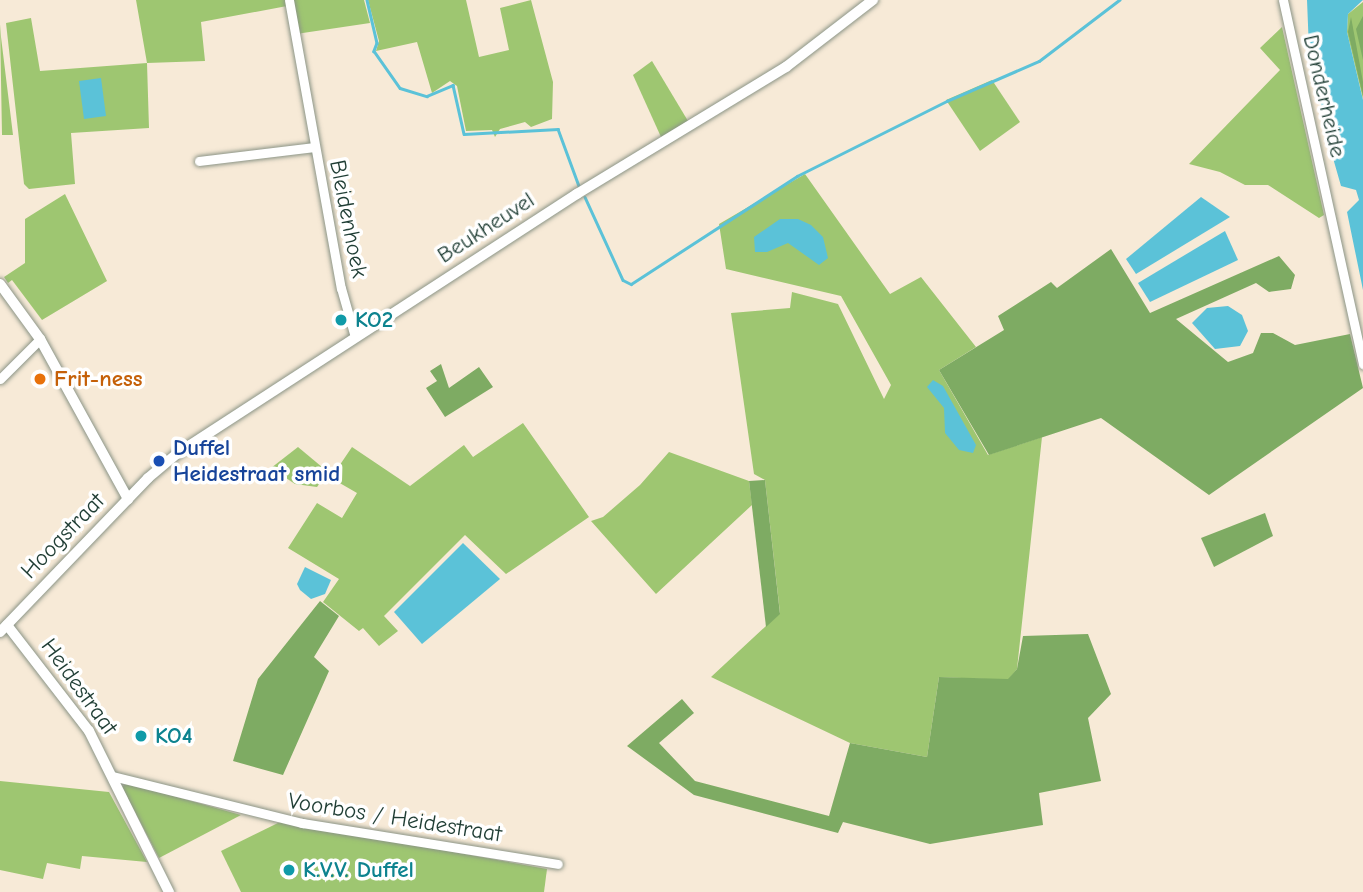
<!DOCTYPE html>
<style>
body{margin:0}
#map{position:relative;width:1363px;height:892px;overflow:hidden;background:#f7ead7;font-family:"Comic Neue",sans-serif}
div>[style]{position:absolute}
.green>*{inset:0;background:#9ec671}
.forest>*{inset:0;background:#7eab63}
.water>*{inset:0;background:#5bc2d8}
.stream>*{height:2.5px;margin:-1.25px;padding:0 1.25px;transform-origin:1.25px;border-radius:1.25px;background:#5bc2d8}
.roads{filter:drop-shadow(0 0 2px #8b9486) drop-shadow(0 0 2px #8b9486)}
.minor>*{height:9px;margin:-4.5px;padding:0 4.5px;transform-origin:4.5px;border-radius:4.5px;background:#fff}
.tertiary>*{height:10px;margin:-5px;padding:0 5px;transform-origin:5px;border-radius:5px;background:#fff}
.dots>*{width:19px;height:19px;translate:-50% -50%;box-sizing:border-box;border:4px solid #fff;border-radius:50%}
span{translate:-50% -50%;white-space:nowrap;text-align:center;line-height:1.15;-webkit-text-stroke:7px #fff;paint-order:stroke}
.street-label{font-size:23px;color:#1f3d34}
.culture-label{font-size:23px;color:#0d838f;font-weight:700}
.left{translate:0 -50%;text-align:left}
.food-label{font-size:23px;color:#c56008;font-weight:700}
.transit-label{font-size:23px;color:#164399;font-weight:700}
</style>
<div id="map">
<div class="green">
<div style="clip-path:polygon(136px 0,286px 0,287px 6px,201px 22px,205px 61px,147px 63px,149px 128px,71px 133px,75px 184px,29px 189px,24px 184px,6px 23px,31px 18px,40px 71px,147px 63px)"></div>
<div style="clip-path:polygon(291px 0,364px 0,370px 23px,296px 34px)"></div>
<div style="clip-path:polygon(368px 0,466px 0,479px 57px,509px 50px,500px 8px,531px 0,553px 82px,552px 119px,531px 127px,525px 122px,500px 129px,495px 137px,492px 130px,466px 131px,457px 86px,450px 81px,432px 93px,417px 42px,376px 51px,379px 41px)"></div>
<div style="clip-path:polygon(1363px 2px,1363px 99px,1347px 32px,1348px 14px)"></div>
<div style="clip-path:polygon(0 24px,1px 37px,13px 135px,2px 135px)"></div>
<div style="clip-path:polygon(1282px 27px,1324px 215px,1319px 218px,1268px 185px,1245px 185px,1220px 172px,1189px 164px,1280px 70px,1260px 48px)"></div>
<div style="clip-path:polygon(652px 61px,688px 121px,661px 137px,633px 75px)"></div>
<div style="clip-path:polygon(992px 80px,1020px 122px,980px 151px,946px 100px)"></div>
<div style="clip-path:polygon(805px 174px,890px 294px,921px 277px,976px 347px,939px 370px,988px 455px,1042px 437px,1017px 669px,1008px 680px,939px 677px,927px 757px,850px 743px,711px 677px,780px 613px,765px 480px,754px 474px,731px 313px,790px 308px,792px 292px,838px 304px,884px 399px,891px 385px,841px 296px,726px 269px,719px 224px)"></div>
<div style="clip-path:polygon(65px 194px,107px 281px,42px 320px,12px 280px,8px 283px,4px 277px,25px 263px,25px 219px)"></div>
<div style="clip-path:polygon(523px 423px,589px 517px,506px 574px,465px 535px,384px 616px,398px 631px,379px 646px,363px 628px,359px 631px,323px 602px,339px 579px,288px 548px,317px 503px,342px 518px,357px 493px,331px 478px,352px 447px,410px 486px,464px 445px,473px 457px)"></div>
<div style="clip-path:polygon(298px 447px,328px 472px,317px 487px,295px 484px,271px 468px)"></div>
<div style="clip-path:polygon(669px 452px,749px 481px,752px 505px,656px 594px,591px 521px,603px 517px,640px 485px)"></div>
<div style="clip-path:polygon(0 781px,109px 792px,147px 862px,82px 856px,80px 869px,47px 863px,43px 879px,0 870px)"></div>
<div style="clip-path:polygon(127px 783px,241px 815px,159px 858px,122px 787px)"></div>
<div style="clip-path:polygon(282px 821px,547px 869px,544px 892px,241px 892px,221px 851px)"></div>
</div>
<div class="forest">
<div style="clip-path:polygon(1363px 16px,1363px 60px,1356px 29px)"></div>
<div style="clip-path:polygon(1351px 17px,1363px 82px,1363px 96px,1348px 32px)"></div>
<div style="clip-path:polygon(1111px 249px,1150px 313px,1279px 256px,1295px 275px,1291px 289px,1269px 292px,1256px 283px,1176px 319px,1228px 362px,1253px 353px,1261px 333px,1273px 333px,1295px 345px,1350px 334px,1363px 388px,1209px 495px,1101px 418px,989px 455px,939px 370px,1004px 330px,998px 316px,1051px 282px,1057px 288px)"></div>
<div style="clip-path:polygon(441px 364px,449px 388px,479px 367px,493px 387px,445px 417px,426px 388px,437px 381px,430px 371px)"></div>
<div style="clip-path:polygon(765px 480px,780px 614px,766px 627px,749px 481px)"></div>
<div style="clip-path:polygon(1265px 513px,1273px 536px,1214px 567px,1201px 538px)"></div>
<div style="clip-path:polygon(320px 601px,339px 616px,314px 657px,329px 671px,283px 775px,233px 761px,258px 679px)"></div>
<div style="clip-path:polygon(1088px 634px,1111px 694px,1088px 718px,1101px 781px,1039px 793px,1043px 825px,930px 844px,843px 822px,838px 833px,694px 795px,627px 746px,682px 699px,694px 713px,659px 743px,695px 781px,829px 816px,850px 743px,927px 757px,939px 677px,1008px 679px,1017px 669px,1023px 636px)"></div>
</div>
<div class="water">
<div style="clip-path:polygon(1307px 0,1363px 0,1348px 14px,1347px 32px,1363px 100px,1363px 290px,1347px 212px,1359px 200px,1356px 190px,1341px 186px,1333px 158px,1309px 50px)"></div>
<div style="clip-path:polygon(101px 78px,106px 116px,84px 119px,79px 81px)"></div>
<div style="clip-path:polygon(1201px 197px,1230px 217px,1136px 274px,1126px 259px)"></div>
<div style="clip-path:polygon(780px 219px,798px 219px,811px 225px,823px 237px,828px 258px,819px 265px,788px 243px,767px 252px,755px 252px,754px 237px)"></div>
<div style="clip-path:polygon(1225px 231px,1238px 260px,1150px 302px,1138px 283px)"></div>
<div style="clip-path:polygon(1228px 306px,1242px 315px,1248px 331px,1240px 346px,1215px 349px,1192px 323px,1207px 308px)"></div>
<div style="clip-path:polygon(933px 380px,943px 386px,976px 445px,973px 453px,959px 450px,945px 433px,944px 408px,927px 387px)"></div>
<div style="clip-path:polygon(463px 543px,500px 579px,422px 644px,394px 612px)"></div>
<div style="clip-path:polygon(305px 567px,331px 580px,325px 594px,311px 599px,300px 590px,297px 584px)"></div>
</div>
<div class="stream">
<div style="left:367px;top:0;width:44px;rotate:76.9deg"></div>
<div style="left:377px;top:43px;width:9px;rotate:111deg"></div>
<div style="left:374px;top:51px;width:45px;rotate:54.9deg"></div>
<div style="left:400px;top:88px;width:28px;rotate:17deg"></div>
<div style="left:427px;top:96px;width:28px;rotate:-23deg"></div>
<div style="left:453px;top:85px;width:50px;rotate:77.3deg"></div>
<div style="left:464px;top:134px;width:94px;rotate:-3deg"></div>
<div style="left:558px;top:129px;width:61px;rotate:69.8deg"></div>
<div style="left:585px;top:197px;width:91px;rotate:65.4deg"></div>
<div style="left:623px;top:280px;width:9px;rotate:27deg"></div>
<div style="left:631px;top:284px;width:198px;rotate:-33deg"></div>
<div style="left:797px;top:176px;width:168px;rotate:-26.6deg"></div>
<div style="left:947px;top:101px;width:100px;rotate:-23.5deg"></div>
<div style="left:1039px;top:61px;width:101px;rotate:-37.3deg"></div>
</div>
<div class="roads">
<div class="minor">
<div style="left:289px;top:0;width:293px;rotate:79.8deg"></div>
<div style="left:341px;top:288px;width:51px;rotate:74.1deg"></div>
<div style="left:1283px;top:0;width:373px;rotate:77.6deg"></div>
<div style="left:199px;top:161px;width:116px;rotate:-6.9deg"></div>
<div style="left:0;top:379px;width:57px;rotate:-45deg"></div>
<div style="left:112px;top:776px;width:196px;rotate:13.9deg"></div>
<div style="left:302px;top:823px;width:259px;rotate:9.1deg"></div>
</div>
<div class="tertiary">
<div style="left:0;top:284px;width:68px;rotate:54deg"></div>
<div style="left:40px;top:339px;width:183px;rotate:61.2deg"></div>
<div style="left:7px;top:625px;width:134px;rotate:52.3deg"></div>
<div style="left:89px;top:731px;width:180px;rotate:63.6deg"></div>
<div style="left:0;top:632px;width:214px;rotate:-46.1deg"></div>
<div style="left:148px;top:478px;width:39px;rotate:-40deg"></div>
<div style="left:178px;top:453px;width:476px;rotate:-33deg"></div>
<div style="left:577px;top:194px;width:245px;rotate:-31.3deg"></div>
<div style="left:786px;top:67px;width:110px;rotate:-37.6deg"></div>
</div>
</div>
<div class="dots">
<div style="left:341px;top:320px;background:#0f9aa8"></div>
<div style="left:40px;top:379px;background:#e8710a"></div>
<div style="left:159px;top:461px;background:#1a4fb4"></div>
<div style="left:141px;top:736px;background:#0f9aa8"></div>
<div style="left:289px;top:870px;background:#0f9aa8"></div>
</div>
<div class="street-label">
<span style="left:1324px;top:96px;rotate:77deg">Donderheide</span>
<span style="left:348px;top:219px;rotate:79deg">Bleidenhoek</span>
<span style="left:486px;top:228px;rotate:-33deg">Beukheuvel</span>
<span style="left:63px;top:536px;rotate:-46deg">Hoogstraat</span>
<span style="left:79px;top:687px;rotate:54deg">Heidestraat</span>
<span style="left:395px;top:818px;rotate:9deg">Voorbos / Heidestraat</span>
</div>
<div class="culture-label">
<span class="left" style="left:355px;top:320px">KO2</span>
<span class="left" style="left:155px;top:736px">KO4</span>
<span class="left" style="left:303px;top:870px">K.V.V. Duffel</span>
</div>
<div class="food-label">
<span class="left" style="left:54px;top:379px">Frit-ness</span>
</div>
<div class="transit-label">
<span class="left" style="left:173px;top:461px">Duffel<br>Heidestraat smid</span>
</div>
</div>
